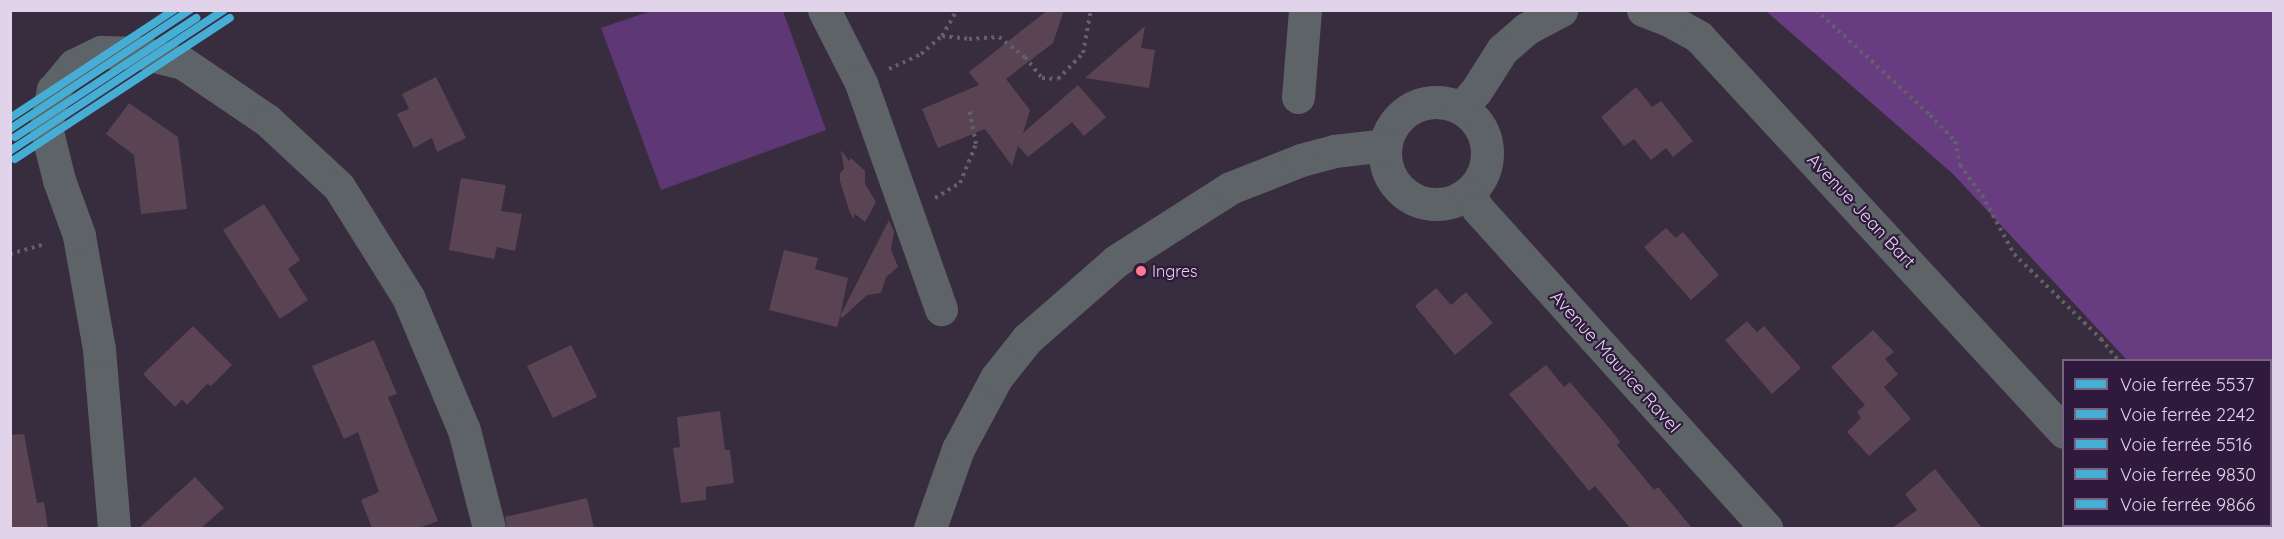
<!DOCTYPE html>
<meta charset="utf-8">
<style>
body{margin:0}
#map{position:relative;width:2284px;height:539px;overflow:hidden;background:#382c3f;font-family:Quicksand,sans-serif}
div>[style]{position:absolute}
.green>*{inset:0;background:#5e3875}
.forest>*{inset:0;background:#673c80}
.building>*{inset:0;background:#5a4352}
.path>*{height:4px;margin-top:-2px;transform-origin:0;background:repeating-linear-gradient(90deg,#616168 0 3px,transparent 0 7.5px)}
.minor>*{height:33px;margin:-16.5px;padding:0 16.5px;transform-origin:16.5px;border-radius:16.5px;background:#5e6367}
.minor>.ring{margin:-16.5px;padding:0;box-sizing:content-box;background:none;border:33px solid #5e6367;border-radius:50%}
.rail-1>*{height:8px;margin:-4px;padding:0 4px;transform-origin:4px;border-radius:4px;background:#46aed5}
.rail-2>*{height:8px;margin:-4px;padding:0 4px;transform-origin:4px;border-radius:4px;background:#46aed5}
.rail-3>*{height:8px;margin:-4px;padding:0 4px;transform-origin:4px;border-radius:4px;background:#46aed5}
.rail-4>*{height:8px;margin:-4px;padding:0 4px;transform-origin:4px;border-radius:4px;background:#46aed5}
.rail-5>*{height:8px;margin:-4px;padding:0 4px;transform-origin:4px;border-radius:4px;background:#46aed5}
.dots>*{width:16px;height:16px;translate:-50% -50%;box-sizing:border-box;border:3px solid #2f1a3d;border-radius:50%}
span{translate:-50% -50%;white-space:nowrap;text-align:center;line-height:1.15;-webkit-text-stroke:4.5px #2f1a3d;paint-order:stroke}
.bus-label{font-size:16px;color:#e1d4ea}
.left{translate:0 -50%;text-align:left}
.street-label{font-size:18px;color:#e1d4ea}
.frame{position:absolute;inset:0;border:12px solid #e1d4ea;pointer-events:none}
.legend{position:absolute;left:2062px;top:359px;width:210px;height:168px;box-sizing:border-box;background:#2f1a3d;border:2px solid #766482;margin:0;padding:8px 10px;list-style:none;font-size:18px;color:#e1d4ea}
.legend li{display:flex;align-items:center;gap:12px;height:30px}
.legend b{width:30px;border:2px solid #766482}
</style>
<div id="map">
<div class="green">
<div style="clip-path:polygon(651px 11px,783px 11px,826px 130px,661px 190px,601px 28px)"></div>
</div>
<div class="forest">
<div style="clip-path:polygon(1766px 11px,2273px 11px,2273px 516px,2270px 513px,2270px 360px,2127px 360px,1953px 174px)"></div>
</div>
<div class="building">
<div style="clip-path:polygon(1048px 10px,1064px 10px,1053px 43px,1006px 79px,1030px 110px,1023px 133px,1078px 85px,1106px 117px,1084px 136px,1072px 122px,1028px 157px,1018px 146px,1012px 166px,985px 129px,938px 148px,922px 109px,979px 85px,969px 72px)"></div>
<div style="clip-path:polygon(1145px 26px,1141px 48px,1155px 50px,1149px 88px,1085px 78px)"></div>
<div style="clip-path:polygon(436px 77px,466px 138px,437px 152px,432px 138px,414px 148px,397px 114px,409px 109px,402px 94px)"></div>
<div style="clip-path:polygon(1636px 87px,1652px 107px,1661px 101px,1693px 141px,1673px 157px,1666px 148px,1651px 160px,1634px 139px,1624px 146px,1601px 117px)"></div>
<div style="clip-path:polygon(129px 103px,178px 137px,187px 209px,141px 214px,134px 155px,106px 134px)"></div>
<div style="clip-path:polygon(841px 150px,849px 161px,851px 158px,865px 171px,865px 184px,876px 202px,865px 222px,855px 214px,853px 219px,849px 210px,840px 181px,840px 173px,844px 169px)"></div>
<div style="clip-path:polygon(461px 178px,506px 185px,501px 211px,522px 214px,515px 251px,497px 247px,494px 259px,449px 250px)"></div>
<div style="clip-path:polygon(264px 204px,300px 260px,288px 269px,308px 300px,280px 319px,223px 230px)"></div>
<div style="clip-path:polygon(889px 220px,894px 232px,891px 249px,898px 267px,886px 277px,881px 293px,867px 295px,842px 318px,840px 316px,837px 327px,769px 310px,784px 250px,818px 258px,815px 269px,848px 278px,840px 316px)"></div>
<div style="clip-path:polygon(1666px 228px,1676px 238px,1683px 232px,1719px 275px,1691px 300px,1644px 247px)"></div>
<div style="clip-path:polygon(1436px 288px,1451px 305px,1466px 292px,1493px 323px,1455px 355px,1415px 306px)"></div>
<div style="clip-path:polygon(1747px 321px,1757px 332px,1764px 326px,1801px 368px,1772px 394px,1725px 340px)"></div>
<div style="clip-path:polygon(193px 326px,232px 365px,211px 386px,207px 384px,187px 405px,182px 399px,175px 407px,143px 374px)"></div>
<div style="clip-path:polygon(1873px 330px,1894px 352px,1885px 359px,1898px 374px,1884px 387px,1911px 419px,1869px 456px,1847px 432px,1861px 418px,1857px 412px,1865px 405px,1831px 367px)"></div>
<div style="clip-path:polygon(374px 340px,397px 394px,388px 397px,438px 521px,419px 528px,372px 528px,361px 500px,379px 492px,358px 432px,344px 439px,312px 366px)"></div>
<div style="clip-path:polygon(571px 345px,597px 397px,553px 418px,527px 366px)"></div>
<div style="clip-path:polygon(1546px 365px,1564px 387px,1570px 382px,1610px 429px,1620px 442px,1617px 445px,1654px 490px,1658px 487px,1692px 528px,1630px 528px,1595px 486px,1589px 491px,1509px 394px)"></div>
<div style="clip-path:polygon(720px 411px,725px 450px,730px 450px,734px 483px,706px 487px,706px 500px,681px 503px,673px 448px,680px 447px,677px 417px)"></div>
<div style="clip-path:polygon(24px 434px,37px 503px,44px 502px,48px 528px,10px 528px,10px 435px)"></div>
<div style="clip-path:polygon(1935px 469px,1982px 528px,1892px 528px,1917px 510px,1905px 494px)"></div>
<div style="clip-path:polygon(195px 477px,224px 508px,201px 528px,139px 528px)"></div>
<div style="clip-path:polygon(587px 498px,594px 528px,507px 528px,505px 517px)"></div>
</div>
<div class="path">
<div style="left:1816px;top:10px;width:155px;rotate:42.6deg"></div>
<div style="left:1930px;top:115px;width:36px;rotate:46deg"></div>
<div style="left:1955px;top:141px;width:25px;rotate:78deg"></div>
<div style="left:1960px;top:165px;width:37px;rotate:54deg"></div>
<div style="left:1982px;top:195px;width:67px;rotate:61.5deg"></div>
<div style="left:2014px;top:254px;width:122px;rotate:44.3deg"></div>
<div style="left:2101px;top:339px;width:27px;rotate:51deg"></div>
<div style="left:942px;top:36px;width:27px;rotate:6deg"></div>
<div style="left:969px;top:39px;width:30px;rotate:-4deg"></div>
<div style="left:999px;top:37px;width:33px;rotate:38deg"></div>
<div style="left:1025px;top:57px;width:27px;rotate:51deg"></div>
<div style="left:1042px;top:78px;width:16px;rotate:4deg"></div>
<div style="left:1058px;top:79px;width:36px;rotate:-46deg"></div>
<div style="left:1083px;top:53px;width:44px;rotate:-79.5deg"></div>
<div style="left:889px;top:69px;width:35px;rotate:-25deg"></div>
<div style="left:921px;top:54px;width:28px;rotate:-41deg"></div>
<div style="left:942px;top:36px;width:30px;rotate:-60deg"></div>
<div style="left:935px;top:198px;width:29px;rotate:-31deg"></div>
<div style="left:960px;top:183px;width:42px;rotate:-67.7deg"></div>
<div style="left:976px;top:144px;width:36px;rotate:-101deg"></div>
<div style="left:10px;top:254px;width:37px;rotate:-16deg"></div>
<div style="left:2264px;top:526px;width:3px;rotate:45deg"></div>
</div>
<div class="minor">
<div style="left:824px;top:10px;width:82px;rotate:63.1deg"></div>
<div style="left:861px;top:83px;width:240px;rotate:70.5deg"></div>
<div style="left:1643px;top:10px;width:26px;rotate:21deg"></div>
<div style="left:1667px;top:19px;width:37px;rotate:29deg"></div>
<div style="left:1699px;top:37px;width:538px;rotate:47.26deg"></div>
<div style="left:1298px;top:97px;width:87px;rotate:-85.4deg"></div>
<div class="ring" style="left:1385px;top:102px;width:69px;height:69px"></div>
<div style="left:1461px;top:108px;width:23px;rotate:-49deg"></div>
<div style="left:1476px;top:91px;width:49px;rotate:-57.6deg"></div>
<div style="left:1502px;top:50px;width:32px;rotate:-41deg"></div>
<div style="left:1526px;top:29px;width:40px;rotate:-28deg"></div>
<div style="left:1469px;top:193px;width:18px;rotate:61deg"></div>
<div style="left:1478px;top:209px;width:430px;rotate:47.9deg"></div>
<div style="left:2151px;top:526px;width:4px;rotate:34deg"></div>
<div style="left:114px;top:528px;width:180px;rotate:-94.8deg"></div>
<div style="left:99px;top:349px;width:116px;rotate:-100deg"></div>
<div style="left:79px;top:235px;width:59px;rotate:-110deg"></div>
<div style="left:59px;top:180px;width:54px;rotate:-104deg"></div>
<div style="left:46px;top:128px;width:39px;rotate:-80deg"></div>
<div style="left:53px;top:90px;width:33px;rotate:-50deg"></div>
<div style="left:74px;top:65px;width:30px;rotate:-26deg"></div>
<div style="left:101px;top:52px;width:41px;rotate:1.4deg"></div>
<div style="left:142px;top:53px;width:42px;rotate:13.7deg"></div>
<div style="left:183px;top:63px;width:102px;rotate:34.2deg"></div>
<div style="left:267px;top:120px;width:98px;rotate:42.9deg"></div>
<div style="left:339px;top:187px;width:130px;rotate:57.9deg"></div>
<div style="left:408px;top:297px;width:144px;rotate:67.2deg"></div>
<div style="left:464px;top:430px;width:101px;rotate:75.7deg"></div>
<div style="left:930px;top:528px;width:84px;rotate:-70.5deg"></div>
<div style="left:958px;top:449px;width:81px;rotate:-61.8deg"></div>
<div style="left:996px;top:378px;width:50px;rotate:-51.5deg"></div>
<div style="left:1027px;top:339px;width:118px;rotate:-41.2deg"></div>
<div style="left:1116px;top:261px;width:135px;rotate:-32.6deg"></div>
<div style="left:1230px;top:188px;width:76px;rotate:-21.5deg"></div>
<div style="left:1301px;top:160px;width:34px;rotate:-15deg"></div>
<div style="left:1334px;top:151px;width:52px;rotate:-6.6deg"></div>
</div>
<div class="rail-1">
<div style="left:10px;top:151px;width:256px;rotate:-33.4deg"></div>
</div>
<div class="rail-2">
<div style="left:10px;top:129px;width:216px;rotate:-33.5deg"></div>
</div>
<div class="rail-3">
<div style="left:15px;top:137px;width:217px;rotate:-33.3deg"></div>
</div>
<div class="rail-4">
<div style="left:15px;top:159px;width:257px;rotate:-33.3deg"></div>
</div>
<div class="rail-5">
<div style="left:10px;top:118px;width:196px;rotate:-33.4deg"></div>
</div>
<div class="dots">
<div style="left:1141px;top:271px;background:#fe7a93"></div>
</div>
<div class="bus-label">
<span class="left" style="left:1152px;top:271px">Ingres</span>
</div>
<div class="street-label">
<span style="left:1861px;top:211px;rotate:47deg">Avenue Jean Bart</span>
<span style="left:1615px;top:362px;rotate:48deg">Avenue Maurice Ravel</span>
</div>
<div class="frame"></div>
<ul class="legend">
<li><b style="height:8px;background:#46aed5"></b>Voie ferrée 5537</li>
<li><b style="height:8px;background:#46aed5"></b>Voie ferrée 2242</li>
<li><b style="height:8px;background:#46aed5"></b>Voie ferrée 5516</li>
<li><b style="height:8px;background:#46aed5"></b>Voie ferrée 9830</li>
<li><b style="height:8px;background:#46aed5"></b>Voie ferrée 9866</li>
</ul>
</div>
